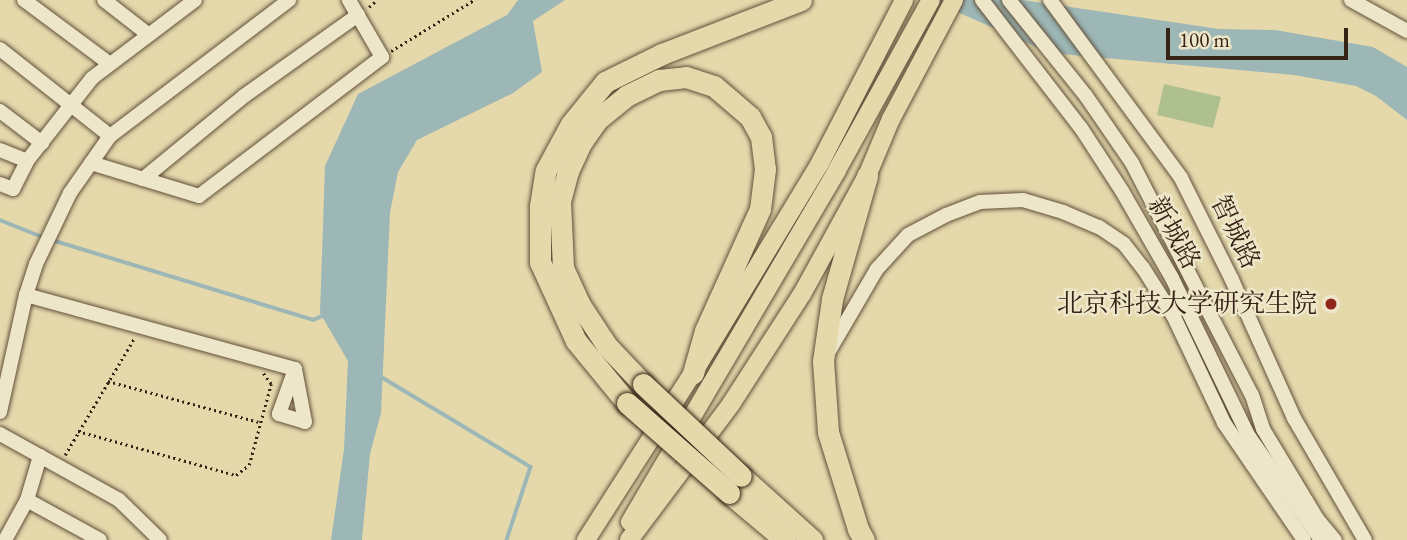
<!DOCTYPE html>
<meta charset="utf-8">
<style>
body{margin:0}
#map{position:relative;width:1407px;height:540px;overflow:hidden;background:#e5d9ac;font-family:"EB Garamond","Noto Serif SC",serif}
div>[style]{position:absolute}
.green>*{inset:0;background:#aec08e}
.water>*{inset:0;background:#9cb7b6}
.stream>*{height:3.5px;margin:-1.75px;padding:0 1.75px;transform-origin:1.75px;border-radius:1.75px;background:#9cb7b6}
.path>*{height:2.5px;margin-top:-1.25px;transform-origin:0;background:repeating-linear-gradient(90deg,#372315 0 2px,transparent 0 5.5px)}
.roads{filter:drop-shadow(0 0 2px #62503b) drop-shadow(0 0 2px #62503b)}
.minor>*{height:14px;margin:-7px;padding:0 7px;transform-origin:7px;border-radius:7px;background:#eee6c9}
.major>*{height:18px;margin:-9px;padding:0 9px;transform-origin:9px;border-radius:9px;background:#e5d9ac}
.highway>*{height:21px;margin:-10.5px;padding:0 10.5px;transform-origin:10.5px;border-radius:10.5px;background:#e5d9ac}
.bridges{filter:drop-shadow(0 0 2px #372315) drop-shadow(0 0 2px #372315)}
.highway-bridge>*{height:21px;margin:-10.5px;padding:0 10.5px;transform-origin:10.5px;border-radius:10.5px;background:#e5d9ac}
.dots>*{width:19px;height:19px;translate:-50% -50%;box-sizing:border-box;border:4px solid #eee6c9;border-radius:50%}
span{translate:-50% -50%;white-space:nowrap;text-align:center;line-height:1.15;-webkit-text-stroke:5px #eee6c9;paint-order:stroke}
.street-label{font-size:26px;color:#372315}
.poi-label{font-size:26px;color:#372315}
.right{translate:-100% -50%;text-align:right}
.scale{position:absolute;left:1166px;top:28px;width:182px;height:32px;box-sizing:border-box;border:4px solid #372315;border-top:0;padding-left:9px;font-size:21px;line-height:24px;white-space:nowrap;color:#372315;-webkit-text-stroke:5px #eee6c9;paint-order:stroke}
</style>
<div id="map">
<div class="green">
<div style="clip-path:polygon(1164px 84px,1221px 97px,1213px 128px,1157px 115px)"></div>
</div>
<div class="water">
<div style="clip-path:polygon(518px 0,565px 0,533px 21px,542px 72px,513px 93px,417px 140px,398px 172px,390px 213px,381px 413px,370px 454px,362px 540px,331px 540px,344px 449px,348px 361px,320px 313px,325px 166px,358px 94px,507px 15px)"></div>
<div style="clip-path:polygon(930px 0,1023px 0,1219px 29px,1275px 30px,1373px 47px,1407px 67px,1407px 120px,1376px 96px,1356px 86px,1294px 75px,1050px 53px)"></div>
</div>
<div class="stream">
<div style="left:0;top:220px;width:48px;rotate:21.8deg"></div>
<div style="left:52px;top:240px;width:273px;rotate:17deg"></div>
<div style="left:313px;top:320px;width:13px;rotate:-23deg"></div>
<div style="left:380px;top:376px;width:176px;rotate:31.1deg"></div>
<div style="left:531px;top:467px;width:77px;rotate:108.2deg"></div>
</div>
<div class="path">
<div style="left:369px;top:7px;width:11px;rotate:-41deg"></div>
<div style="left:391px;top:51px;width:97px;rotate:-31.6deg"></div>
<div style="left:108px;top:381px;width:156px;rotate:15.2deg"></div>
<div style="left:78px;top:431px;width:164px;rotate:15.6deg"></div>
<div style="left:236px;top:475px;width:16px;rotate:-38deg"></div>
<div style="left:249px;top:465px;width:84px;rotate:-74.8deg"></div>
<div style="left:271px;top:384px;width:14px;rotate:-126deg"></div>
<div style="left:65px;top:455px;width:137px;rotate:-59.3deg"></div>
</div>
<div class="roads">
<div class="minor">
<div style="left:24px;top:0;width:107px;rotate:36.7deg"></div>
<div style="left:104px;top:0;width:57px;rotate:37.9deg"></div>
<div style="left:982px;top:0;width:162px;rotate:52.3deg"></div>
<div style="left:1081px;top:128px;width:75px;rotate:56.9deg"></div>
<div style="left:1122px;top:191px;width:100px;rotate:60.1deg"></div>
<div style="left:1172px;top:278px;width:174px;rotate:64.2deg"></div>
<div style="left:1248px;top:435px;width:128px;rotate:55.2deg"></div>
<div style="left:1009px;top:0;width:123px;rotate:51.3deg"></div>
<div style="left:1086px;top:96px;width:81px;rotate:55.5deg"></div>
<div style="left:1132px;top:163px;width:261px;rotate:62.7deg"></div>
<div style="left:1252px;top:395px;width:36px;rotate:72deg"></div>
<div style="left:1263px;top:429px;width:106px;rotate:58.9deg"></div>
<div style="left:1318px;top:520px;width:26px;rotate:50deg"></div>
<div style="left:1050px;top:0;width:221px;rotate:53.6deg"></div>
<div style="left:1181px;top:178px;width:114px;rotate:63.4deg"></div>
<div style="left:1232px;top:280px;width:151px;rotate:65.8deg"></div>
<div style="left:1294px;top:418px;width:141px;rotate:59.8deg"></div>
<div style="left:1351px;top:0;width:64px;rotate:29deg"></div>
<div style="left:0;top:49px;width:140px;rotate:38.3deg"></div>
<div style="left:0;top:111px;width:53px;rotate:37.3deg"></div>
<div style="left:0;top:150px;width:29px;rotate:22deg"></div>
<div style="left:91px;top:163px;width:113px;rotate:17deg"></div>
<div style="left:199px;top:196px;width:230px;rotate:-37.2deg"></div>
<div style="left:382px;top:57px;width:66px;rotate:-120.1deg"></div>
<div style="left:143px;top:179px;width:131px;rotate:-39.4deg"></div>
<div style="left:244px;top:96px;width:140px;rotate:-35.4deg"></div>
<div style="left:0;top:184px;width:14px;rotate:21deg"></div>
<div style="left:13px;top:189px;width:31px;rotate:-63deg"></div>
<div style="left:27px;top:161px;width:105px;rotate:-51.9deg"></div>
<div style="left:92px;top:78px;width:129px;rotate:-37.1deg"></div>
<div style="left:26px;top:295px;width:279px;rotate:15.4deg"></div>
<div style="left:295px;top:369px;width:48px;rotate:109.6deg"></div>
<div style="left:279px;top:414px;width:27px;rotate:17deg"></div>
<div style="left:305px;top:422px;width:54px;rotate:-100.7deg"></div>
<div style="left:829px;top:351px;width:95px;rotate:-59.7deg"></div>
<div style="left:877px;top:269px;width:46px;rotate:-47.6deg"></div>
<div style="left:908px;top:235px;width:43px;rotate:-27.8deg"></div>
<div style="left:946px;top:215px;width:36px;rotate:-21deg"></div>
<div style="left:980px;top:202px;width:43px;rotate:-2.7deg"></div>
<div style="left:1023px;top:200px;width:42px;rotate:16.7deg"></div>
<div style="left:1063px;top:212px;width:39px;rotate:23deg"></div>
<div style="left:1099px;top:227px;width:30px;rotate:34deg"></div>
<div style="left:1124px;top:244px;width:31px;rotate:52deg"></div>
<div style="left:1143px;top:268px;width:58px;rotate:57.7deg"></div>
<div style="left:1174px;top:317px;width:117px;rotate:64.7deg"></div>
<div style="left:1224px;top:423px;width:142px;rotate:55.6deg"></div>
<div style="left:0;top:412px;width:120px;rotate:-77.5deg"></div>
<div style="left:26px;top:295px;width:33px;rotate:-72deg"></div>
<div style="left:36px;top:264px;width:79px;rotate:-64.4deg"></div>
<div style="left:70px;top:193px;width:37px;rotate:-55deg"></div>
<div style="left:91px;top:163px;width:33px;rotate:-55deg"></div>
<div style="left:110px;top:136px;width:225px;rotate:-37.2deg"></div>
<div style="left:0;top:434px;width:136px;rotate:29deg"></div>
<div style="left:119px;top:500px;width:57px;rotate:44.3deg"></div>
<div style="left:27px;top:500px;width:83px;rotate:28.7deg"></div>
<div style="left:5px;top:540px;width:46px;rotate:-61.2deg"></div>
<div style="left:27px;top:500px;width:46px;rotate:-73.5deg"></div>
</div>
<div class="major">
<div style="left:630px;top:522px;width:408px;rotate:-59.5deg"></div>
<div style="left:837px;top:170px;width:194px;rotate:-61.1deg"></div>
<div style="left:586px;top:540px;width:198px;rotate:-57.4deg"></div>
<div style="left:693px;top:373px;width:243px;rotate:-58.8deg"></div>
<div style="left:819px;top:165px;width:186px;rotate:-62.7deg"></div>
<div style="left:629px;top:540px;width:170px;rotate:-53.1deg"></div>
<div style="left:731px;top:404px;width:131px;rotate:-57.2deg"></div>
<div style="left:802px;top:294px;width:135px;rotate:-61.2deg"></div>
<div style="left:867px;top:176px;width:62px;rotate:-67.2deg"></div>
<div style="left:891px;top:119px;width:135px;rotate:-62.1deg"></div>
</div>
<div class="highway">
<div style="left:643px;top:384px;width:52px;rotate:-133.5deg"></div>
<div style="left:607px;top:346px;width:49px;rotate:-123.4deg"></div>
<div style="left:580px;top:305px;width:41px;rotate:-114.7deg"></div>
<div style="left:563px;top:268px;width:67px;rotate:-92.6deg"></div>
<div style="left:560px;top:201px;width:31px;rotate:-75deg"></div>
<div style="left:568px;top:171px;width:31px;rotate:-65deg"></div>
<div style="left:581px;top:143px;width:29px;rotate:-55deg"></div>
<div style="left:598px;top:119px;width:36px;rotate:-39deg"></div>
<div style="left:626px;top:96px;width:37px;rotate:-26deg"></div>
<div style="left:659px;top:80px;width:27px;rotate:-6deg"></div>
<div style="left:686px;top:77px;width:29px;rotate:18deg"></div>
<div style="left:714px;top:86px;width:48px;rotate:40.7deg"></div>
<div style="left:750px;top:117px;width:23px;rotate:61deg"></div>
<div style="left:761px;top:137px;width:32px;rotate:83deg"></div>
<div style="left:765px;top:169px;width:40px;rotate:97.1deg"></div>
<div style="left:760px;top:209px;width:134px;rotate:114.3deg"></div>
<div style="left:705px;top:331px;width:44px;rotate:105.9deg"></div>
<div style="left:627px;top:403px;width:80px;rotate:-129.4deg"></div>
<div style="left:576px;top:341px;width:87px;rotate:-114.5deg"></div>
<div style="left:540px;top:262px;width:56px;rotate:-90deg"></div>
<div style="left:540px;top:206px;width:36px;rotate:-81deg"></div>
<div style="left:546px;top:170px;width:52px;rotate:-61.5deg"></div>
<div style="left:571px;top:124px;width:54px;rotate:-51deg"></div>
<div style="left:605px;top:82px;width:64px;rotate:-26.2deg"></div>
<div style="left:662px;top:54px;width:149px;rotate:-21.2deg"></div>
<div style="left:741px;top:476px;width:96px;rotate:42deg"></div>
<div style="left:729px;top:493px;width:73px;rotate:40deg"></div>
<div style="left:864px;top:540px;width:13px;rotate:-119deg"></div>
<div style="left:858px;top:529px;width:102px;rotate:-107.2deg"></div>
<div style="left:828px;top:432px;width:71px;rotate:-94deg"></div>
<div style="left:823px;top:361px;width:63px;rotate:-81.7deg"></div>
<div style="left:832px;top:299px;width:128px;rotate:-74.1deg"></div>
</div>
</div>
<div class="bridges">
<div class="highway-bridge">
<div style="left:643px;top:384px;width:134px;rotate:43.2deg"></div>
<div style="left:627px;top:403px;width:136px;rotate:41.4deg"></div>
</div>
</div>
<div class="dots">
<div style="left:1331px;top:304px;background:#8f2418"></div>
</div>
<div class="street-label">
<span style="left:1235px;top:232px;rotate:64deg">智城路</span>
<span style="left:1174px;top:233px;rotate:61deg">新城路</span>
</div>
<div class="poi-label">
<span class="right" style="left:1317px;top:304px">北京科技大学研究生院</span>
</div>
<div class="scale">100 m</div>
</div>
